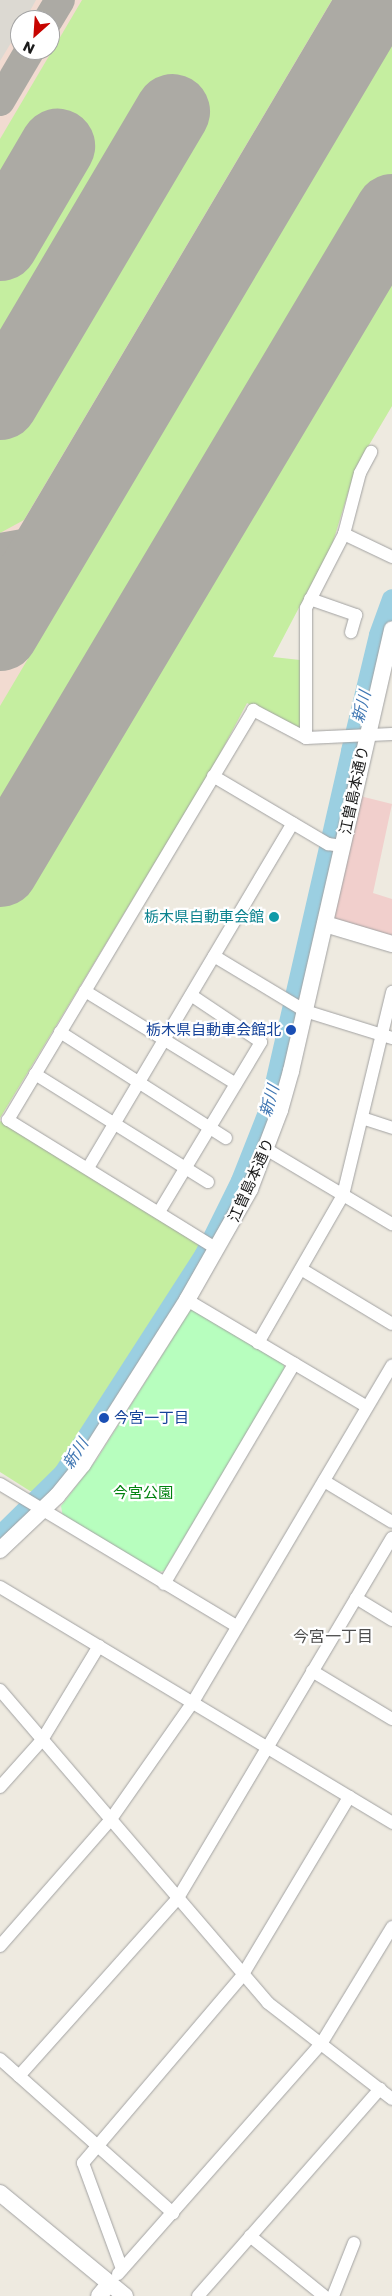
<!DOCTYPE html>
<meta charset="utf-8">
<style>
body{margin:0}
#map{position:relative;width:392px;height:2296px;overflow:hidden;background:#eeeae0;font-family:Poppins,"Noto Sans JP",sans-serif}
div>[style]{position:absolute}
.commercial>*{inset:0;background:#f1cfcc}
.military>*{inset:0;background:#f2dbd1}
.airport>*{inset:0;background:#dcd9d2}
.grass>*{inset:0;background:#c5eea0}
.park>*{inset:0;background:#b7febe}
.river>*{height:20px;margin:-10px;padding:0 10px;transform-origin:10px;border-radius:10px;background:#9bcfe1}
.taxiway>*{height:30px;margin:-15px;padding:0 15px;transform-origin:15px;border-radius:15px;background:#acaaa4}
.runway>*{height:75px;margin:-37.5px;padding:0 37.5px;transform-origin:37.5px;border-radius:37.5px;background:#acaaa4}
.roads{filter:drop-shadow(0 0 1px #a2a2a2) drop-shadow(0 0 1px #a2a2a2)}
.minor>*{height:12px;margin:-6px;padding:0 6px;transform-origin:6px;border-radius:6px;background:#fff}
.tertiary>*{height:16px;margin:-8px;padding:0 8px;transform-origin:8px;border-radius:8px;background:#fff}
.dots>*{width:14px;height:14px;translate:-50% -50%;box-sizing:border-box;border:2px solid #fff;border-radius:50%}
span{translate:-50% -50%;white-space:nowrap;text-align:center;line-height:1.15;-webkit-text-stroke:4.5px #fff;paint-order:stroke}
.street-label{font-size:15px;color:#1b1b1b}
.culture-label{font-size:15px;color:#0d838f}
.right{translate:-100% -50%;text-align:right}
.transit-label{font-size:15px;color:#164399}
.left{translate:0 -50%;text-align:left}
.park-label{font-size:15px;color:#01820f}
.water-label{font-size:16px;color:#4077b3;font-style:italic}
.neighbourhood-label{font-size:16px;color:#4e4e4e}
.north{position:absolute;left:10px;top:10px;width:50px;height:50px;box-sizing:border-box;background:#fff;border:1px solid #a4a4a4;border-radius:50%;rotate:206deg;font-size:14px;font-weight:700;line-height:20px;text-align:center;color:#1b1b1b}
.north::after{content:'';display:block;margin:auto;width:18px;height:22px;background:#c70400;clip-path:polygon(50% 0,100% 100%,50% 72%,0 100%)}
</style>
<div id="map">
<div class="commercial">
<div style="clip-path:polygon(360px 796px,392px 804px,373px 893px,392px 899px,392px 936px,332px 919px)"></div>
</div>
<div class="military">
<div style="clip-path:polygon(evenodd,0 0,392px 0,392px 406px,356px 467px,332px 545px,214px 765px,0 1118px,0 0,20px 20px,50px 20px,50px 50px,20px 50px,20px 20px)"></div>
</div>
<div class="airport">
<div style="clip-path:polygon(0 0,36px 0,25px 20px,20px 20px,20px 28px,0 61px)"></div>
</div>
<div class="grass">
<div style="clip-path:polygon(82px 0,332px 0,24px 520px,0 533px,0 139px)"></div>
<div style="clip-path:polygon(392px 44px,392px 406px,356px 467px,332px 545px,273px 657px,300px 660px,301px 727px,299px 730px,247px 703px,214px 765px,0 1118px,0 706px)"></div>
<div style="clip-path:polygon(0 1121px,198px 1240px,201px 1249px,46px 1487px,37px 1492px,30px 1491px,0 1472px)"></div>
</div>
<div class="park">
<div style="clip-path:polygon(191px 1309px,283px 1363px,285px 1370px,164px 1571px,153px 1573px,63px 1517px,61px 1506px,97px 1459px)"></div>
</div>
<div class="river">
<div style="left:0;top:1536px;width:90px;rotate:-44.5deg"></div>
<div style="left:64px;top:1473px;width:258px;rotate:-57.2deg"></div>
<div style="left:204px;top:1256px;width:84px;rotate:-63.7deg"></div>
<div style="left:241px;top:1181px;width:76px;rotate:-68.5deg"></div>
<div style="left:269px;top:1110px;width:368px;rotate:-77.1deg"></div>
<div style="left:351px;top:751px;width:119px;rotate:-76.4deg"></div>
<div style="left:379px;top:635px;width:38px;rotate:-70deg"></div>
</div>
<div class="taxiway">
<div style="left:48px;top:20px;width:23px;rotate:-59deg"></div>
<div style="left:0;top:101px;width:59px;rotate:-59.5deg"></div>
<div style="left:0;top:548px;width:39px;rotate:-10deg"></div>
<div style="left:38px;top:541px;width:26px;rotate:-28deg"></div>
</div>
<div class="runway">
<div style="left:0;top:243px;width:113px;rotate:-59.6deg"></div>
<div style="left:0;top:402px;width:338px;rotate:-59.4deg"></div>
<div style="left:0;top:633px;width:736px;rotate:-59.36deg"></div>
<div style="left:0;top:869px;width:766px;rotate:-59.22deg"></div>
</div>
<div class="roads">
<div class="minor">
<div style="left:344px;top:534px;width:53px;rotate:25.6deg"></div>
<div style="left:310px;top:599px;width:49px;rotate:19.2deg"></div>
<div style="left:356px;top:615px;width:18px;rotate:106deg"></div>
<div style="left:306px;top:738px;width:130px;rotate:-90deg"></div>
<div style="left:306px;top:608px;width:83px;rotate:-62.8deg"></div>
<div style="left:344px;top:534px;width:63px;rotate:-75.3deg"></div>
<div style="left:360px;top:473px;width:24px;rotate:-62deg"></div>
<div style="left:213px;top:776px;width:134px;rotate:30.6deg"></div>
<div style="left:328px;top:844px;width:14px;rotate:8deg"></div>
<div style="left:214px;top:956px;width:106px;rotate:31.1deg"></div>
<div style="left:305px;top:1011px;width:91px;rotate:17.2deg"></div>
<div style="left:85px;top:991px;width:177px;rotate:31.6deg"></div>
<div style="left:60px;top:1032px;width:197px;rotate:32.6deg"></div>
<div style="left:35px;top:1074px;width:204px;rotate:32deg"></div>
<div style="left:362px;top:1118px;width:32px;rotate:18deg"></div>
<div style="left:266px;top:1149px;width:147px;rotate:30.8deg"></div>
<div style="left:88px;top:1168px;width:401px;rotate:-59.3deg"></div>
<div style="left:159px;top:1212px;width:198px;rotate:-59deg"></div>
<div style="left:261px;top:1042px;width:84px;rotate:-146.1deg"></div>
<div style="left:217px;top:1249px;width:246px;rotate:-148.3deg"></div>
<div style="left:8px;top:1120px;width:478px;rotate:-59.1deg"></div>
<div style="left:253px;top:710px;width:60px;rotate:27.8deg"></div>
<div style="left:306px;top:738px;width:86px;rotate:-2.7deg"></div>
<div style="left:301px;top:1269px;width:106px;rotate:31.1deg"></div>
<div style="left:187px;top:1300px;width:209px;rotate:30.7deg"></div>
<div style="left:258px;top:1343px;width:171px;rotate:-60.1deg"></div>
<div style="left:343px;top:1195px;width:209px;rotate:-76.4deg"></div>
<div style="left:324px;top:1481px;width:79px;rotate:31.1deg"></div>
<div style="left:0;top:1484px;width:275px;rotate:31deg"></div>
<div style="left:164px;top:1584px;width:256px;rotate:-59.4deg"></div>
<div style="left:0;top:1587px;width:458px;rotate:31deg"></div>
<div style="left:356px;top:1598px;width:42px;rotate:31.4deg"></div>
<div style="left:312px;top:1671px;width:93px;rotate:31deg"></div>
<div style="left:0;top:1690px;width:412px;rotate:49.4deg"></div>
<div style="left:268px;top:2003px;width:157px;rotate:37.7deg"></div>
<div style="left:0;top:1787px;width:63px;rotate:-48.2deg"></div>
<div style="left:42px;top:1740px;width:110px;rotate:-58.8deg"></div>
<div style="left:0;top:1946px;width:169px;rotate:-48.8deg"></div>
<div style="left:111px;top:1819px;width:143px;rotate:-55deg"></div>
<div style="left:193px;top:1702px;width:391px;rotate:-59.4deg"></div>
<div style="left:0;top:2059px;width:232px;rotate:41.7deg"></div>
<div style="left:19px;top:2076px;width:239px;rotate:-48.2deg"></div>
<div style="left:178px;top:1898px;width:419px;rotate:-59.3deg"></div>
<div style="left:250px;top:2236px;width:95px;rotate:39deg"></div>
<div style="left:122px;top:2269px;width:113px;rotate:-110.2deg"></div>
<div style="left:83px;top:2163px;width:245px;rotate:-49.6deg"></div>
<div style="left:242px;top:1976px;width:209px;rotate:-59.1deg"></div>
<div style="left:118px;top:2274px;width:307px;rotate:-48.6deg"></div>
<div style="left:321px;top:2044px;width:137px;rotate:-58.7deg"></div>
<div style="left:198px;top:2296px;width:276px;rotate:-48.7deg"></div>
<div style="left:333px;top:2296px;width:57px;rotate:-68.4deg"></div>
</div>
<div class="tertiary">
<div style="left:325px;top:924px;width:70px;rotate:16.6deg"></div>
<div style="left:0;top:1550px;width:79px;rotate:-43.5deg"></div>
<div style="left:57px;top:1496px;width:41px;rotate:-50.9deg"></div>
<div style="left:83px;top:1464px;width:194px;rotate:-57.6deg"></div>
<div style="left:187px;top:1300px;width:128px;rotate:-60.4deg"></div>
<div style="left:250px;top:1189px;width:85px;rotate:-69.2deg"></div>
<div style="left:280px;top:1110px;width:41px;rotate:-74.2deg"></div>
<div style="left:291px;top:1071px;width:453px;rotate:-77.1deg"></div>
<div style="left:0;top:2193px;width:162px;rotate:39.5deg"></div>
<div style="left:99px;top:2296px;width:17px;rotate:-50deg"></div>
</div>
</div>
<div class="dots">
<div style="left:274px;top:917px;background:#0f9aa8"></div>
<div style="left:291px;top:1030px;background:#1a4fb4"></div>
<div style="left:104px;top:1418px;background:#1a4fb4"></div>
</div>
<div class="street-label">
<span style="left:354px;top:790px;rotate:-78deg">江曽島本通り</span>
<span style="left:251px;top:1180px;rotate:-66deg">江曽島本通り</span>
</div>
<div class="culture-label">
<span class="right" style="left:264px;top:917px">栃木県自動車会館</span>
</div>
<div class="transit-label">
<span class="right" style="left:281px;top:1030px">栃木県自動車会館北</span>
<span class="left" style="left:114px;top:1418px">今宮一丁目</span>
</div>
<div class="park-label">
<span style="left:143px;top:1493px">今宮公園</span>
</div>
<div class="water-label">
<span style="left:362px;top:707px;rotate:-76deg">新川</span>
<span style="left:270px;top:1101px;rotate:-74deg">新川</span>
<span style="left:76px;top:1454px;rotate:-57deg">新川</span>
</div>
<div class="neighbourhood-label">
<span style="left:333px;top:1637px">今宮一丁目</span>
</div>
<div class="north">N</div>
</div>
